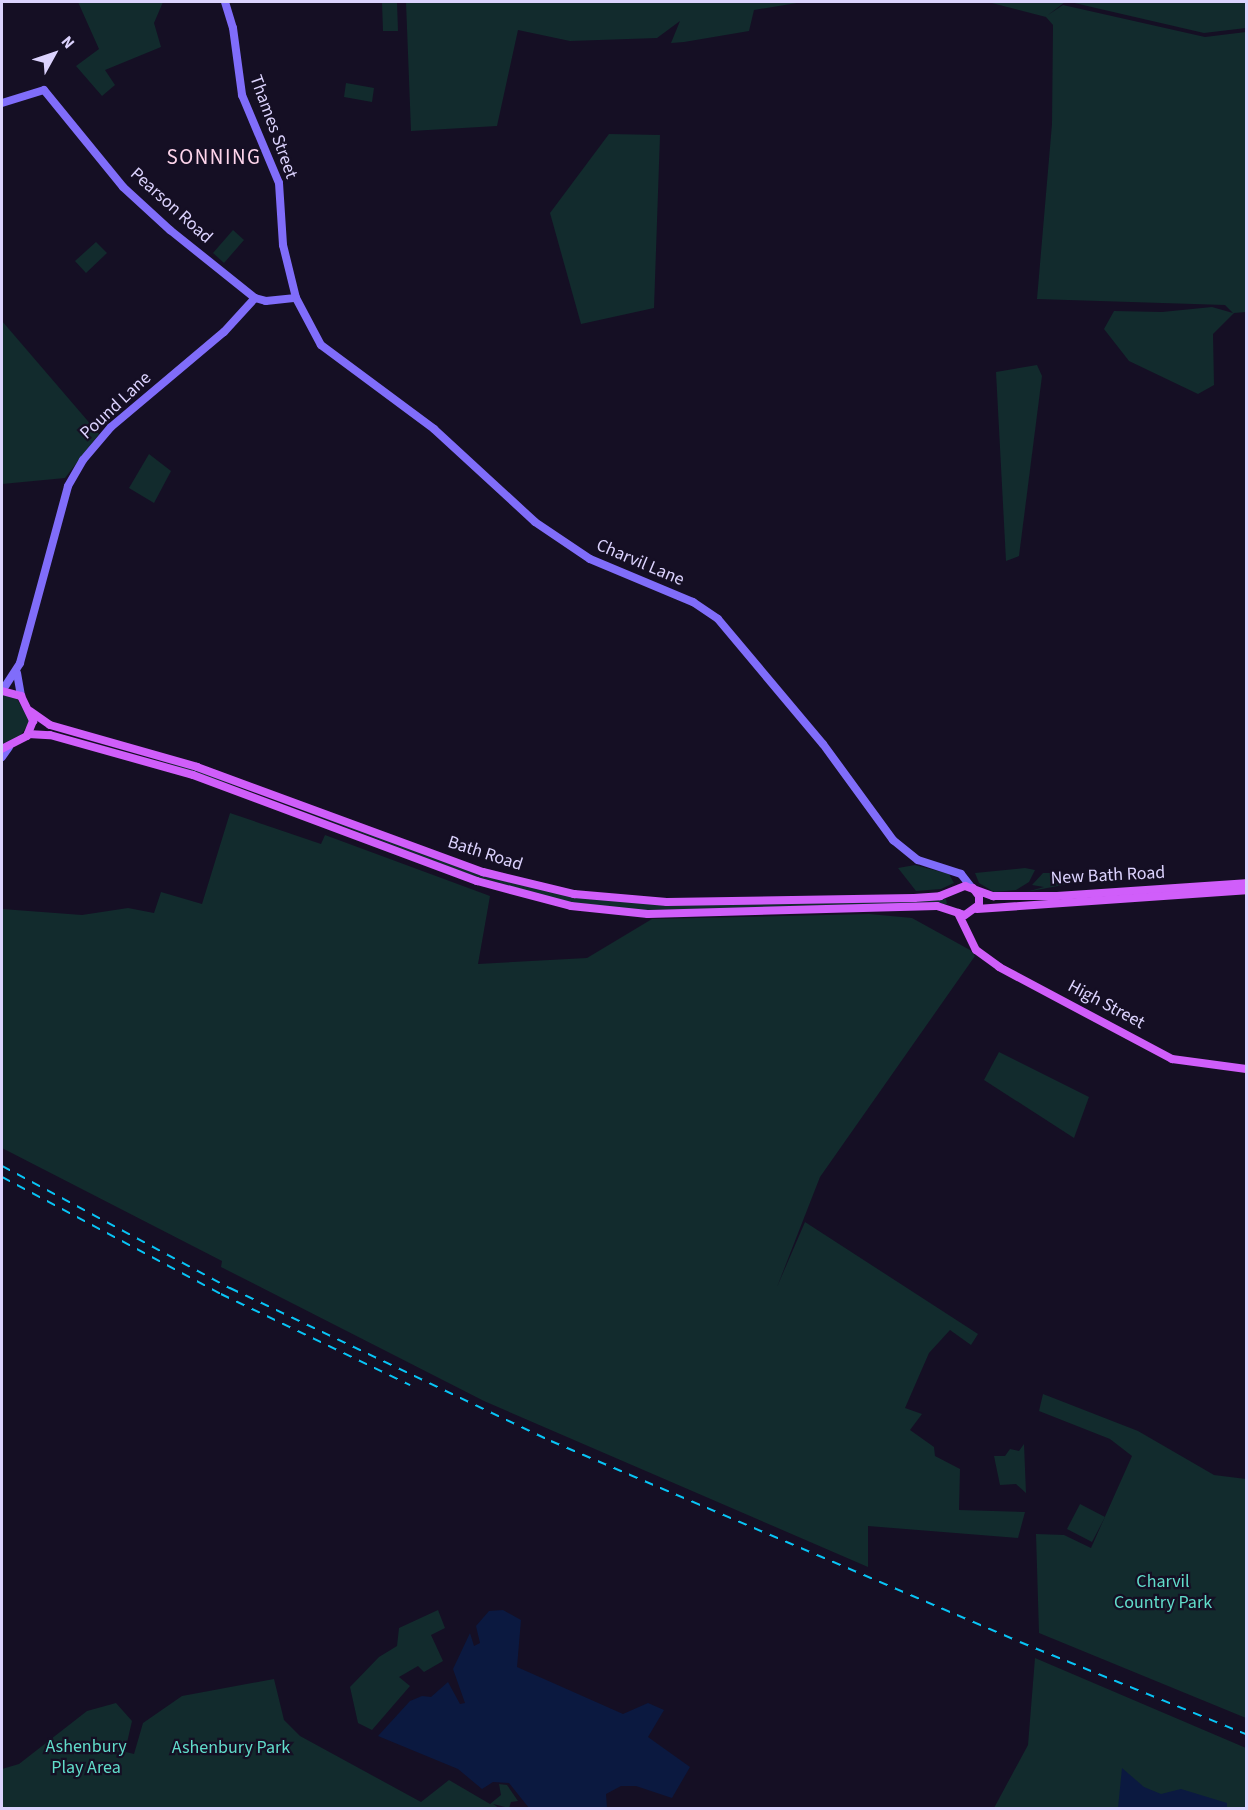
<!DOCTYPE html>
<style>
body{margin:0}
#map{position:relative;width:1248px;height:1810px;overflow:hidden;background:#150f24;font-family:"Source Sans 3",sans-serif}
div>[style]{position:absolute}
.green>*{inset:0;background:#122b2d}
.water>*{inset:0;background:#0b1940}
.secondary>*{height:8px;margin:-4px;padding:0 4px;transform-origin:4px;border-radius:4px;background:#806dfa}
.primary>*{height:8px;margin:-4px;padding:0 4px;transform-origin:4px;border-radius:4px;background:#d05efa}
.rail>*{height:1.5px;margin-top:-0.75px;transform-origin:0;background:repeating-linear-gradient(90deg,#08c4f5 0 9px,transparent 0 17px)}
span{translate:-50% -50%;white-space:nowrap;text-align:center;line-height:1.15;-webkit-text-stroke:4.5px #150f24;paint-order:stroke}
.street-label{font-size:18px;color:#dcd3fe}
.park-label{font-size:18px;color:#61dcca}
.quarter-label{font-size:21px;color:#fed5eb;letter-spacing:1.5px}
.frame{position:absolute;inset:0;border:3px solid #dcd3fe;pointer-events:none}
.north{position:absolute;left:24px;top:24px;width:60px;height:60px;-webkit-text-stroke:4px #150f24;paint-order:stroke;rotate:50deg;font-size:16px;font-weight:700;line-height:24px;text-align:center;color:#dcd3fe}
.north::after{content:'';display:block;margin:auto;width:21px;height:27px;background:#dcd3fe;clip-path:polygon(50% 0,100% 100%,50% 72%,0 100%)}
</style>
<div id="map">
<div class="green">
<div style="clip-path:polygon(78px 2px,163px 2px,154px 23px,161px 47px,105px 70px,115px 85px,102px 96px,76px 66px,99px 49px)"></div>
<div style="clip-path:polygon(382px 2px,397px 2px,398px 31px,383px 31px)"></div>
<div style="clip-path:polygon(406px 2px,803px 2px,754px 10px,749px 31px,684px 42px,671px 43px,680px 21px,657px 38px,570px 41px,518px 30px,497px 126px,411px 131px)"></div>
<div style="clip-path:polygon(988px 2px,1065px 2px,1048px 15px,1063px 5px,1205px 37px,1246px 32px,1246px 312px,1234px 313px,1213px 334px,1214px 385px,1198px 394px,1129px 361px,1104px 329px,1114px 311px,1162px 312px,1212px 307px,1233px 313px,1225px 305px,1037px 299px,1052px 124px,1053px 25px,1046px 17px)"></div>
<div style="clip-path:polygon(1070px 2px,1246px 2px,1246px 28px,1204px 33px)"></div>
<div style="clip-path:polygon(346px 83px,374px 88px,372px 102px,344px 97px)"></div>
<div style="clip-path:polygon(609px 134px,660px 135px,654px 308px,581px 324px,550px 213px)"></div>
<div style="clip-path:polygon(233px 230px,244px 240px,224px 263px,213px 253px)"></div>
<div style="clip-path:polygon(96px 242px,107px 253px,86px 273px,75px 261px)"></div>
<div style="clip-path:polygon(2px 321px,99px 434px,65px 478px,2px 484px)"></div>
<div style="clip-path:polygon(1037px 365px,1042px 376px,1019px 556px,1006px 561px,996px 372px)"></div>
<div style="clip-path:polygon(149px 454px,171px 471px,154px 503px,129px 488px)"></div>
<div style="clip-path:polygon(2px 695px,16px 697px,30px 722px,20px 736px,2px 744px)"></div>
<div style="clip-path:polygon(131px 751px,206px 773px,496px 879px,567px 895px,666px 905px,946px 899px,947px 904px,638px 910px,565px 902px,468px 874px,260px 794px)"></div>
<div style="clip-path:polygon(230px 813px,321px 844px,325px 835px,490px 896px,478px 964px,587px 958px,652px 919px,869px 914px,912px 918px,970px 950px,975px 956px,820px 1177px,777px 1287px,805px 1222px,978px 1334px,971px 1345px,950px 1330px,929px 1353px,905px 1408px,922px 1414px,910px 1430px,934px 1447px,935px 1456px,960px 1469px,959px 1510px,1025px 1512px,1018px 1538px,868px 1526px,868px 1567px,484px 1401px,221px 1267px,222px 1261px,2px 1148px,2px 909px,82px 915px,128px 908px,154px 913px,161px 892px,202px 904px)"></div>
<div style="clip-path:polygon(915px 865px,949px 874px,954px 883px,941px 889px,916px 891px,898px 868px)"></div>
<div style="clip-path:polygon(1025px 868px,1035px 870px,1029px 882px,1016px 890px,994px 892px,979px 883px,975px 873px)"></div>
<div style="clip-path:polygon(1043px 873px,1064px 873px,1076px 877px,1074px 883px,1026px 892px,1044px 887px,1032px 885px)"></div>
<div style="clip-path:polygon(999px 1052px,1089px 1097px,1074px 1138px,984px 1080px)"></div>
<div style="clip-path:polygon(1043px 1394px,1138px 1431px,1214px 1475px,1246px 1479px,1246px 1718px,1039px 1633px,1036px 1534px,1064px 1535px,1091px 1548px,1132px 1456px,1110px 1439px,1039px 1411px)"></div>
<div style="clip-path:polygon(1024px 1444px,1026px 1493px,1016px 1484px,1000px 1485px,994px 1456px,1005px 1456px,1010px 1449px,1019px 1451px)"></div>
<div style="clip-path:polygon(1080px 1504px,1105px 1517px,1092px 1542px,1067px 1529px)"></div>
<div style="clip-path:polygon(438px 1610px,445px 1628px,431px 1635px,443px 1661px,424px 1672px,418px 1666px,399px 1677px,410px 1686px,372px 1730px,358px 1723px,350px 1687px,379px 1657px,397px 1646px,399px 1628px)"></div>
<div style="clip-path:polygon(1035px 1658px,1246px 1748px,1246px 1808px,994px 1808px,1028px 1745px)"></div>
<div style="clip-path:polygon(274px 1679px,284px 1720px,300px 1736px,421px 1802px,449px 1780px,490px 1804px,501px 1795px,499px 1784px,507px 1785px,518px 1801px,511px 1802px,509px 1808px,493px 1804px,499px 1808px,2px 1808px,2px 1769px,19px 1764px,87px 1711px,116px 1703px,132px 1721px,126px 1747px,126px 1752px,134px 1754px,143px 1723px,182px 1696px)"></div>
</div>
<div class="water">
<div style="clip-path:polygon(503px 1610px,521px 1620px,517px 1667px,623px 1714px,648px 1703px,664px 1710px,648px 1737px,690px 1767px,672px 1798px,636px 1786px,621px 1786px,606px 1794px,607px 1808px,529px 1808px,509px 1783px,493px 1782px,482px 1789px,458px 1769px,378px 1736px,410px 1701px,422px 1696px,431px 1697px,448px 1682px,460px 1704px,465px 1703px,453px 1669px,470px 1633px,474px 1646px,480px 1643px,476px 1626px,489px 1611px)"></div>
<div style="clip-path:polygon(1122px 1768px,1144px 1787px,1161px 1794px,1181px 1789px,1227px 1803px,1227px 1808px,1118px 1808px)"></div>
</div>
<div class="secondary">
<div style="left:225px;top:2px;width:27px;rotate:73deg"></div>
<div style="left:233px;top:28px;width:68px;rotate:82.3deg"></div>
<div style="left:242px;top:95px;width:95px;rotate:67.2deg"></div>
<div style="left:279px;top:183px;width:62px;rotate:86.3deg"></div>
<div style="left:283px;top:245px;width:55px;rotate:76.2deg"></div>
<div style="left:296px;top:298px;width:53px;rotate:62deg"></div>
<div style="left:321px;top:345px;width:141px;rotate:36.6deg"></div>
<div style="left:434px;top:429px;width:137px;rotate:42.6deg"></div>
<div style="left:535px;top:522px;width:66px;rotate:33.9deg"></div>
<div style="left:590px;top:559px;width:112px;rotate:22.7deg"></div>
<div style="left:693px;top:602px;width:30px;rotate:34deg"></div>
<div style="left:718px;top:619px;width:163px;rotate:50deg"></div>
<div style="left:823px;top:744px;width:119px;rotate:53.9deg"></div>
<div style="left:893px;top:840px;width:32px;rotate:39deg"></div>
<div style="left:918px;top:860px;width:45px;rotate:18deg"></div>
<div style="left:961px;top:874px;width:16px;rotate:52deg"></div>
<div style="left:2px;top:103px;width:44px;rotate:-17.2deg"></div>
<div style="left:44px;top:90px;width:125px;rotate:50.8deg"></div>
<div style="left:123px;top:187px;width:64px;rotate:42.5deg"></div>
<div style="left:170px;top:230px;width:109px;rotate:38.7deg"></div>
<div style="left:255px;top:298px;width:11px;rotate:15deg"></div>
<div style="left:266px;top:301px;width:30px;rotate:-6deg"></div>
<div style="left:17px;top:673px;width:23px;rotate:80deg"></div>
<div style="left:2px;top:691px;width:33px;rotate:-57deg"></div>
<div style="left:20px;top:663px;width:183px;rotate:-74.8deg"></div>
<div style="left:68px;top:486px;width:30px;rotate:-60deg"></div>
<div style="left:83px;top:460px;width:43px;rotate:-49.7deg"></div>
<div style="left:111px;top:427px;width:148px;rotate:-40.1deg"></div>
<div style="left:224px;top:332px;width:46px;rotate:-47.6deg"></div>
<div style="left:2px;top:757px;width:12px;rotate:-55deg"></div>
</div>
<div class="primary">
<div style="left:2px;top:691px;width:20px;rotate:15deg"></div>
<div style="left:21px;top:696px;width:28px;rotate:64deg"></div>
<div style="left:33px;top:721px;width:16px;rotate:112deg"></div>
<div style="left:27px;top:736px;width:28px;rotate:153deg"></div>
<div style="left:30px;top:711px;width:24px;rotate:35deg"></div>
<div style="left:50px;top:725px;width:153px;rotate:15.9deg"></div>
<div style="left:197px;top:767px;width:305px;rotate:20.2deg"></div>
<div style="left:483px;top:872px;width:94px;rotate:13.6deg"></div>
<div style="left:574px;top:894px;width:93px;rotate:4.9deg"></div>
<div style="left:667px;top:902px;width:247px;rotate:-0.9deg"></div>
<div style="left:914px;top:898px;width:26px;rotate:-4deg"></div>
<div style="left:940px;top:896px;width:27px;rotate:-22deg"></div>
<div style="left:965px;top:886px;width:30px;rotate:20deg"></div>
<div style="left:993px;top:896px;width:64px"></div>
<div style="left:1057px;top:896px;width:189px;rotate:-3.9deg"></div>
<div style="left:28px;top:734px;width:22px;rotate:3deg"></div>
<div style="left:50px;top:735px;width:148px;rotate:15.6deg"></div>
<div style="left:193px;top:775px;width:303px;rotate:20.5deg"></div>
<div style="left:477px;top:881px;width:97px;rotate:14.9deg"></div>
<div style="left:571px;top:906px;width:77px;rotate:5.9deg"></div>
<div style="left:648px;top:914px;width:289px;rotate:-1.6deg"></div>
<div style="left:937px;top:906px;width:29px;rotate:18deg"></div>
<div style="left:965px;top:915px;width:17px;rotate:-36deg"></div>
<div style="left:979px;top:905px;width:9px;rotate:-90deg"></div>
<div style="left:979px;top:896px;width:10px;rotate:-127deg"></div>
<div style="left:977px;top:909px;width:270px;rotate:-4deg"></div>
<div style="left:958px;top:913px;width:41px;rotate:64.1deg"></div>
<div style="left:976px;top:950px;width:29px;rotate:36deg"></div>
<div style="left:999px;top:967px;width:196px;rotate:28deg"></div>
<div style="left:1172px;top:1059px;width:75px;rotate:7.7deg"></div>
</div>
<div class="rail">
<div style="left:2px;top:1166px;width:259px;rotate:28.2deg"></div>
<div style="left:230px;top:1288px;width:356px;rotate:25.5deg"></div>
<div style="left:551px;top:1441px;width:510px;rotate:23.2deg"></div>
<div style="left:1020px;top:1642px;width:244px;rotate:22.2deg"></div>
<div style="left:2px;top:1177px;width:248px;rotate:28.1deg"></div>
<div style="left:221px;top:1294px;width:210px;rotate:25.7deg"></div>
</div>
<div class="street-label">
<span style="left:273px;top:127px;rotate:70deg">Thames Street</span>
<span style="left:171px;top:206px;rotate:42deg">Pearson Road</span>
<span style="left:116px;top:406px;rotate:-43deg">Pound Lane</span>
<span style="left:640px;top:563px;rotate:23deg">Charvil Lane</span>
<span style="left:485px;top:854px;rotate:18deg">Bath Road</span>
<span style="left:1108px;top:876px;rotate:-3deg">New Bath Road</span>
<span style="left:1106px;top:1005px;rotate:28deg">High Street</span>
</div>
<div class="park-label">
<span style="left:1163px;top:1593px">Charvil<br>Country Park</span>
<span style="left:86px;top:1758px">Ashenbury<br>Play Area</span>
<span style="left:231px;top:1748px">Ashenbury Park</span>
</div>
<div class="quarter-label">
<span style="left:214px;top:157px">SONNING</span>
</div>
<div class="frame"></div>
<div class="north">N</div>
</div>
